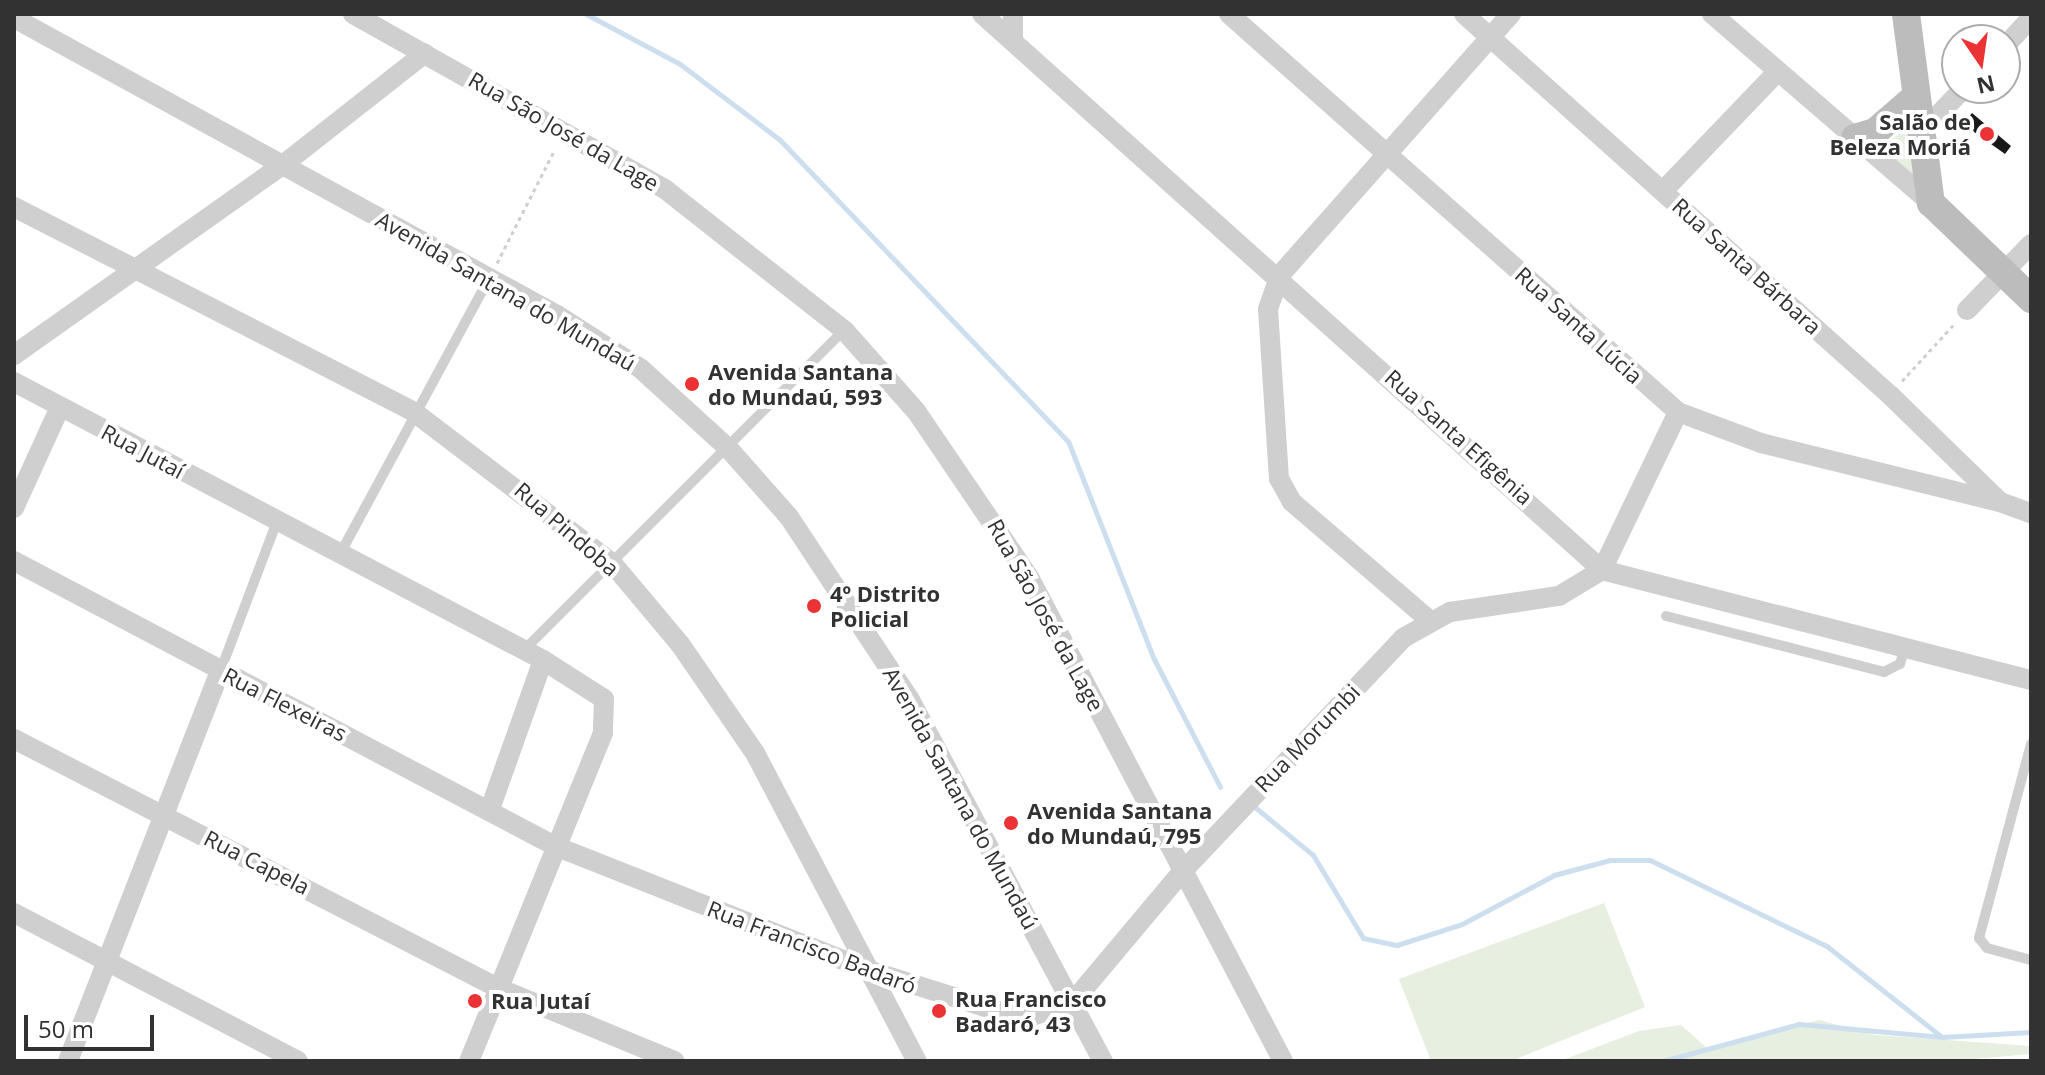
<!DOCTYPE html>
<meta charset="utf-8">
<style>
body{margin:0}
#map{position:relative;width:2045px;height:1075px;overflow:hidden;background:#fff;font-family:"Open Sans",sans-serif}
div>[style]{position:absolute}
.green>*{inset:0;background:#e7efe0}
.stream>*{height:5px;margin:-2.5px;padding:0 2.5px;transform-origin:2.5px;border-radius:2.5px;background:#cddfee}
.building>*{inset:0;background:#191919}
.path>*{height:3px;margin-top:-1.5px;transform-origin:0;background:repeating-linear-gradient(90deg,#cfcfcf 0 4px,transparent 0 8px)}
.lane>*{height:10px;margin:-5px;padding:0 5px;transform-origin:5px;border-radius:5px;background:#cfcfcf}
.street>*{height:20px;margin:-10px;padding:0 10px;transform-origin:10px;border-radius:10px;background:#cfcfcf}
.secondary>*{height:28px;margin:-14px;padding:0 14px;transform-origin:14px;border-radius:14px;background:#bcbcbc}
.dots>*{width:22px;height:22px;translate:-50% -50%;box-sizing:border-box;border:4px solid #fff;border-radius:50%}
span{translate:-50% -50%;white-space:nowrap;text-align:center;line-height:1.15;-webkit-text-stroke:8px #fff;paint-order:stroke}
.poi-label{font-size:22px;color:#323232;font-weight:700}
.right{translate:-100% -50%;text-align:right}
.left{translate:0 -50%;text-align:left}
.street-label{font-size:22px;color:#323232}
.frame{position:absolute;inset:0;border:16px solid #323232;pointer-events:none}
.north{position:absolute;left:1941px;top:24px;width:80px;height:80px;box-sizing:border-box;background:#fff;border:2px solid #adadad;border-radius:50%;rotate:167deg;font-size:22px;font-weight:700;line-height:32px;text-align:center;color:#323232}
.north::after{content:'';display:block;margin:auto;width:28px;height:36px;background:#eb3234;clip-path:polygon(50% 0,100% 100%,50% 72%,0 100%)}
.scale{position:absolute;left:24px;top:1015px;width:130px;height:36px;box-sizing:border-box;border:4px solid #323232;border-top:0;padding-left:10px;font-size:24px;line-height:28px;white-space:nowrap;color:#323232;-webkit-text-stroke:6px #fff;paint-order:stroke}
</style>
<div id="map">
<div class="green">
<div style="clip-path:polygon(1913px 125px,1918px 154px,1912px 178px,1875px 150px)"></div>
<div style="clip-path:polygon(1604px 903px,1645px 1007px,1511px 1061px,1431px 1061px,1399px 979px)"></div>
<div style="clip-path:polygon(1819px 1020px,1876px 1035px,2031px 1046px,2031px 1054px,1951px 1061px,1560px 1061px,1639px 1031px,1681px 1025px,1707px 1048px)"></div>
</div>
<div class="stream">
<div style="left:586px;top:14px;width:106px;rotate:28deg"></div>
<div style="left:680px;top:64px;width:126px;rotate:37.2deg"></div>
<div style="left:780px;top:140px;width:417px;rotate:46.3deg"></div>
<div style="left:1068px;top:441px;width:234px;rotate:68.5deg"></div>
<div style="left:1154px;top:659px;width:144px;rotate:62.7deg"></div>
<div style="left:1256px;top:808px;width:74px;rotate:39.5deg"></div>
<div style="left:1313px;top:855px;width:97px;rotate:58.9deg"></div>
<div style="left:1363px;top:938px;width:35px;rotate:12deg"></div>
<div style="left:1397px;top:945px;width:68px;rotate:-17.9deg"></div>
<div style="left:1462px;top:924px;width:104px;rotate:-28deg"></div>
<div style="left:1554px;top:875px;width:58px;rotate:-15deg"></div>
<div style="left:1610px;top:860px;width:40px"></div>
<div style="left:1650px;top:860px;width:198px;rotate:26deg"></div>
<div style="left:1828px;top:947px;width:145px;rotate:38.3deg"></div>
<div style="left:1942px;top:1037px;width:89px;rotate:-3.2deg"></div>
<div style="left:1663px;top:1061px;width:141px;rotate:-15.2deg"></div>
<div style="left:1799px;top:1024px;width:144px;rotate:5.2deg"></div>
</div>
<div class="building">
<div style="clip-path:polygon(1972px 113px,2011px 146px,2005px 154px,1963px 124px)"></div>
</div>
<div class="path">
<div style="left:497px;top:263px;width:128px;rotate:-63deg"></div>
<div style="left:1902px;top:381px;width:80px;rotate:-47.5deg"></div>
</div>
<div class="lane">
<div style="left:340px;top:554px;width:315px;rotate:-61.6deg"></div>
<div style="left:1666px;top:616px;width:225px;rotate:14.4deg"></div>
<div style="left:1884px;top:672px;width:18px;rotate:-27deg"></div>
<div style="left:1900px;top:664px;width:19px;rotate:-74deg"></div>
<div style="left:524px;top:650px;width:453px;rotate:-45deg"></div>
<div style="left:220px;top:672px;width:161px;rotate:-69.3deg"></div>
<div style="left:2031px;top:744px;width:201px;rotate:105deg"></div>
<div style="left:1979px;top:938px;width:13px;rotate:51deg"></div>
<div style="left:1987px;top:948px;width:46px;rotate:15.3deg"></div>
</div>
<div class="street">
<div style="left:353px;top:14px;width:359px;rotate:29.3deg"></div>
<div style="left:666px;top:190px;width:226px;rotate:38.2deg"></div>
<div style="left:844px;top:330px;width:108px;rotate:48.4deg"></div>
<div style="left:916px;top:411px;width:203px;rotate:55.8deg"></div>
<div style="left:1030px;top:579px;width:544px;rotate:62.31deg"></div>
<div style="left:982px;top:14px;width:833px;rotate:41.88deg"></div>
<div style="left:1602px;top:570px;width:443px;rotate:14.4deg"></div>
<div style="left:1013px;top:14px;width:25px;rotate:90deg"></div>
<div style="left:1229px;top:14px;width:600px;rotate:41.55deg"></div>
<div style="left:1678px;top:412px;width:89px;rotate:20.5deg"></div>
<div style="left:1761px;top:443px;width:246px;rotate:13.9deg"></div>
<div style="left:1464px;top:14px;width:572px;rotate:41.81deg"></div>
<div style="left:1890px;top:395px;width:153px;rotate:44.2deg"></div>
<div style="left:2000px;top:502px;width:33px;rotate:20deg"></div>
<div style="left:1712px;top:14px;width:289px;rotate:40.8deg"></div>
<div style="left:14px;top:18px;width:619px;rotate:28.68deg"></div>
<div style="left:557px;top:315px;width:98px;rotate:32.6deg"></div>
<div style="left:640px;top:368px;width:119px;rotate:42.3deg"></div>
<div style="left:728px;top:448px;width:92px;rotate:48.5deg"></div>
<div style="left:789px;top:517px;width:217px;rotate:56.5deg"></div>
<div style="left:909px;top:698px;width:412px;rotate:61.9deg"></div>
<div style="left:2005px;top:46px;width:38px;rotate:-47deg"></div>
<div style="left:1918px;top:136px;width:66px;rotate:-46.2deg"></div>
<div style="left:1663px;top:191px;width:166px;rotate:-46.2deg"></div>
<div style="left:14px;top:207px;width:449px;rotate:27.1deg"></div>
<div style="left:414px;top:412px;width:249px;rotate:37.3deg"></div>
<div style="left:612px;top:563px;width:106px;rotate:50deg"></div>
<div style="left:680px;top:644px;width:132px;rotate:55.5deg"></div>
<div style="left:755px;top:753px;width:348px;rotate:62.3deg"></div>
<div style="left:1967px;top:310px;width:92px;rotate:-45.9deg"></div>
<div style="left:14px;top:355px;width:331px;rotate:-35.3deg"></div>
<div style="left:284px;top:164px;width:179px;rotate:-38.2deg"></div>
<div style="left:14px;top:382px;width:598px;rotate:27.72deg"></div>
<div style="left:543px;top:660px;width:72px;rotate:32.6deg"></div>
<div style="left:604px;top:699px;width:34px;rotate:92deg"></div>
<div style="left:603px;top:733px;width:354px;rotate:112.2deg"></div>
<div style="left:14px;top:508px;width:111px;rotate:-65.5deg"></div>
<div style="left:14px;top:561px;width:611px;rotate:27.78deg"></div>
<div style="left:555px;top:846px;width:340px;rotate:21.6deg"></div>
<div style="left:871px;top:971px;width:159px;rotate:17.5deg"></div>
<div style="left:1023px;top:1019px;width:52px;rotate:-18.1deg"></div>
<div style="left:1072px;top:1003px;width:170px;rotate:-50deg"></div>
<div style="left:1181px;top:873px;width:323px;rotate:-46.6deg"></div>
<div style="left:1403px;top:638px;width:54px;rotate:-29deg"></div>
<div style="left:1450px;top:612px;width:110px;rotate:-8.4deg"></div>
<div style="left:1559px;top:596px;width:50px;rotate:-31.2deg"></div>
<div style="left:1602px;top:570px;width:175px;rotate:-64.3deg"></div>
<div style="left:1428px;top:619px;width:179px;rotate:-139.3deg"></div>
<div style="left:1292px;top:502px;width:26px;rotate:-119deg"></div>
<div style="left:1279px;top:479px;width:170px;rotate:-93.7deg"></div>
<div style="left:1268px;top:309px;width:36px;rotate:-71deg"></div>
<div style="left:1280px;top:275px;width:349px;rotate:-48.5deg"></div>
<div style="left:14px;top:739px;width:544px;rotate:27.22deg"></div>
<div style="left:498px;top:988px;width:191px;rotate:22.5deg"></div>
<div style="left:490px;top:809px;width:158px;rotate:-70.4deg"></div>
<div style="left:14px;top:913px;width:320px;rotate:27.5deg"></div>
<div style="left:68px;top:1061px;width:418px;rotate:-68.7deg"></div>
</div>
<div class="secondary">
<div style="left:1906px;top:14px;width:191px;rotate:82.5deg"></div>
<div style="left:1931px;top:203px;width:139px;rotate:43.8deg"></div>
<div style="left:1855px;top:138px;width:21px;rotate:-17deg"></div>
<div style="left:1875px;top:132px;width:50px;rotate:-41deg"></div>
</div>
<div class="dots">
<div style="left:1987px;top:134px;background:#eb3234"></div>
<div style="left:692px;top:384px;background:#eb3234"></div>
<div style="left:814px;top:606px;background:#eb3234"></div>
<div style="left:1011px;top:823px;background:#eb3234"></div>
<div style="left:475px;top:1001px;background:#eb3234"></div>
<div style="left:939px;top:1011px;background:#eb3234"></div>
</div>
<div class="poi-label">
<span class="right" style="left:1971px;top:134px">Salão de<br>Beleza Moriá</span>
<span class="left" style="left:708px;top:384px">Avenida Santana<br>do Mundaú, 593</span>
<span class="left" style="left:830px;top:606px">4º Distrito<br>Policial</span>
<span class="left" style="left:1027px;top:823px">Avenida Santana<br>do Mundaú, 795</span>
<span class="left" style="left:955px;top:1011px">Rua Francisco<br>Badaró, 43</span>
<span class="left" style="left:491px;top:1001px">Rua Jutaí</span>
</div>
<div class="street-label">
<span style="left:564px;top:131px;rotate:30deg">Rua São José da Lage</span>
<span style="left:1747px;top:266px;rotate:42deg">Rua Santa Bárbara</span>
<span style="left:506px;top:291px;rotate:30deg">Avenida Santana do Mundaú</span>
<span style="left:1579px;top:325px;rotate:42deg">Rua Santa Lúcia</span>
<span style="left:1459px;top:437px;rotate:42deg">Rua Santa Efigênia</span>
<span style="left:143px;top:451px;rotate:28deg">Rua Jutaí</span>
<span style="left:567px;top:529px;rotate:41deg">Rua Pindoba</span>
<span style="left:1046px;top:615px;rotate:61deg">Rua São José da Lage</span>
<span style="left:285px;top:704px;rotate:27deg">Rua Flexeiras</span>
<span style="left:1307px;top:738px;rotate:-46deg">Rua Morumbi</span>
<span style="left:961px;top:798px;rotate:61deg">Avenida Santana do Mundaú</span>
<span style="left:257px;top:862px;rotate:27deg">Rua Capela</span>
<span style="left:812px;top:947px;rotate:21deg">Rua Francisco Badaró</span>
</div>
<div class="frame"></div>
<div class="north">N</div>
<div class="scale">50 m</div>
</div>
